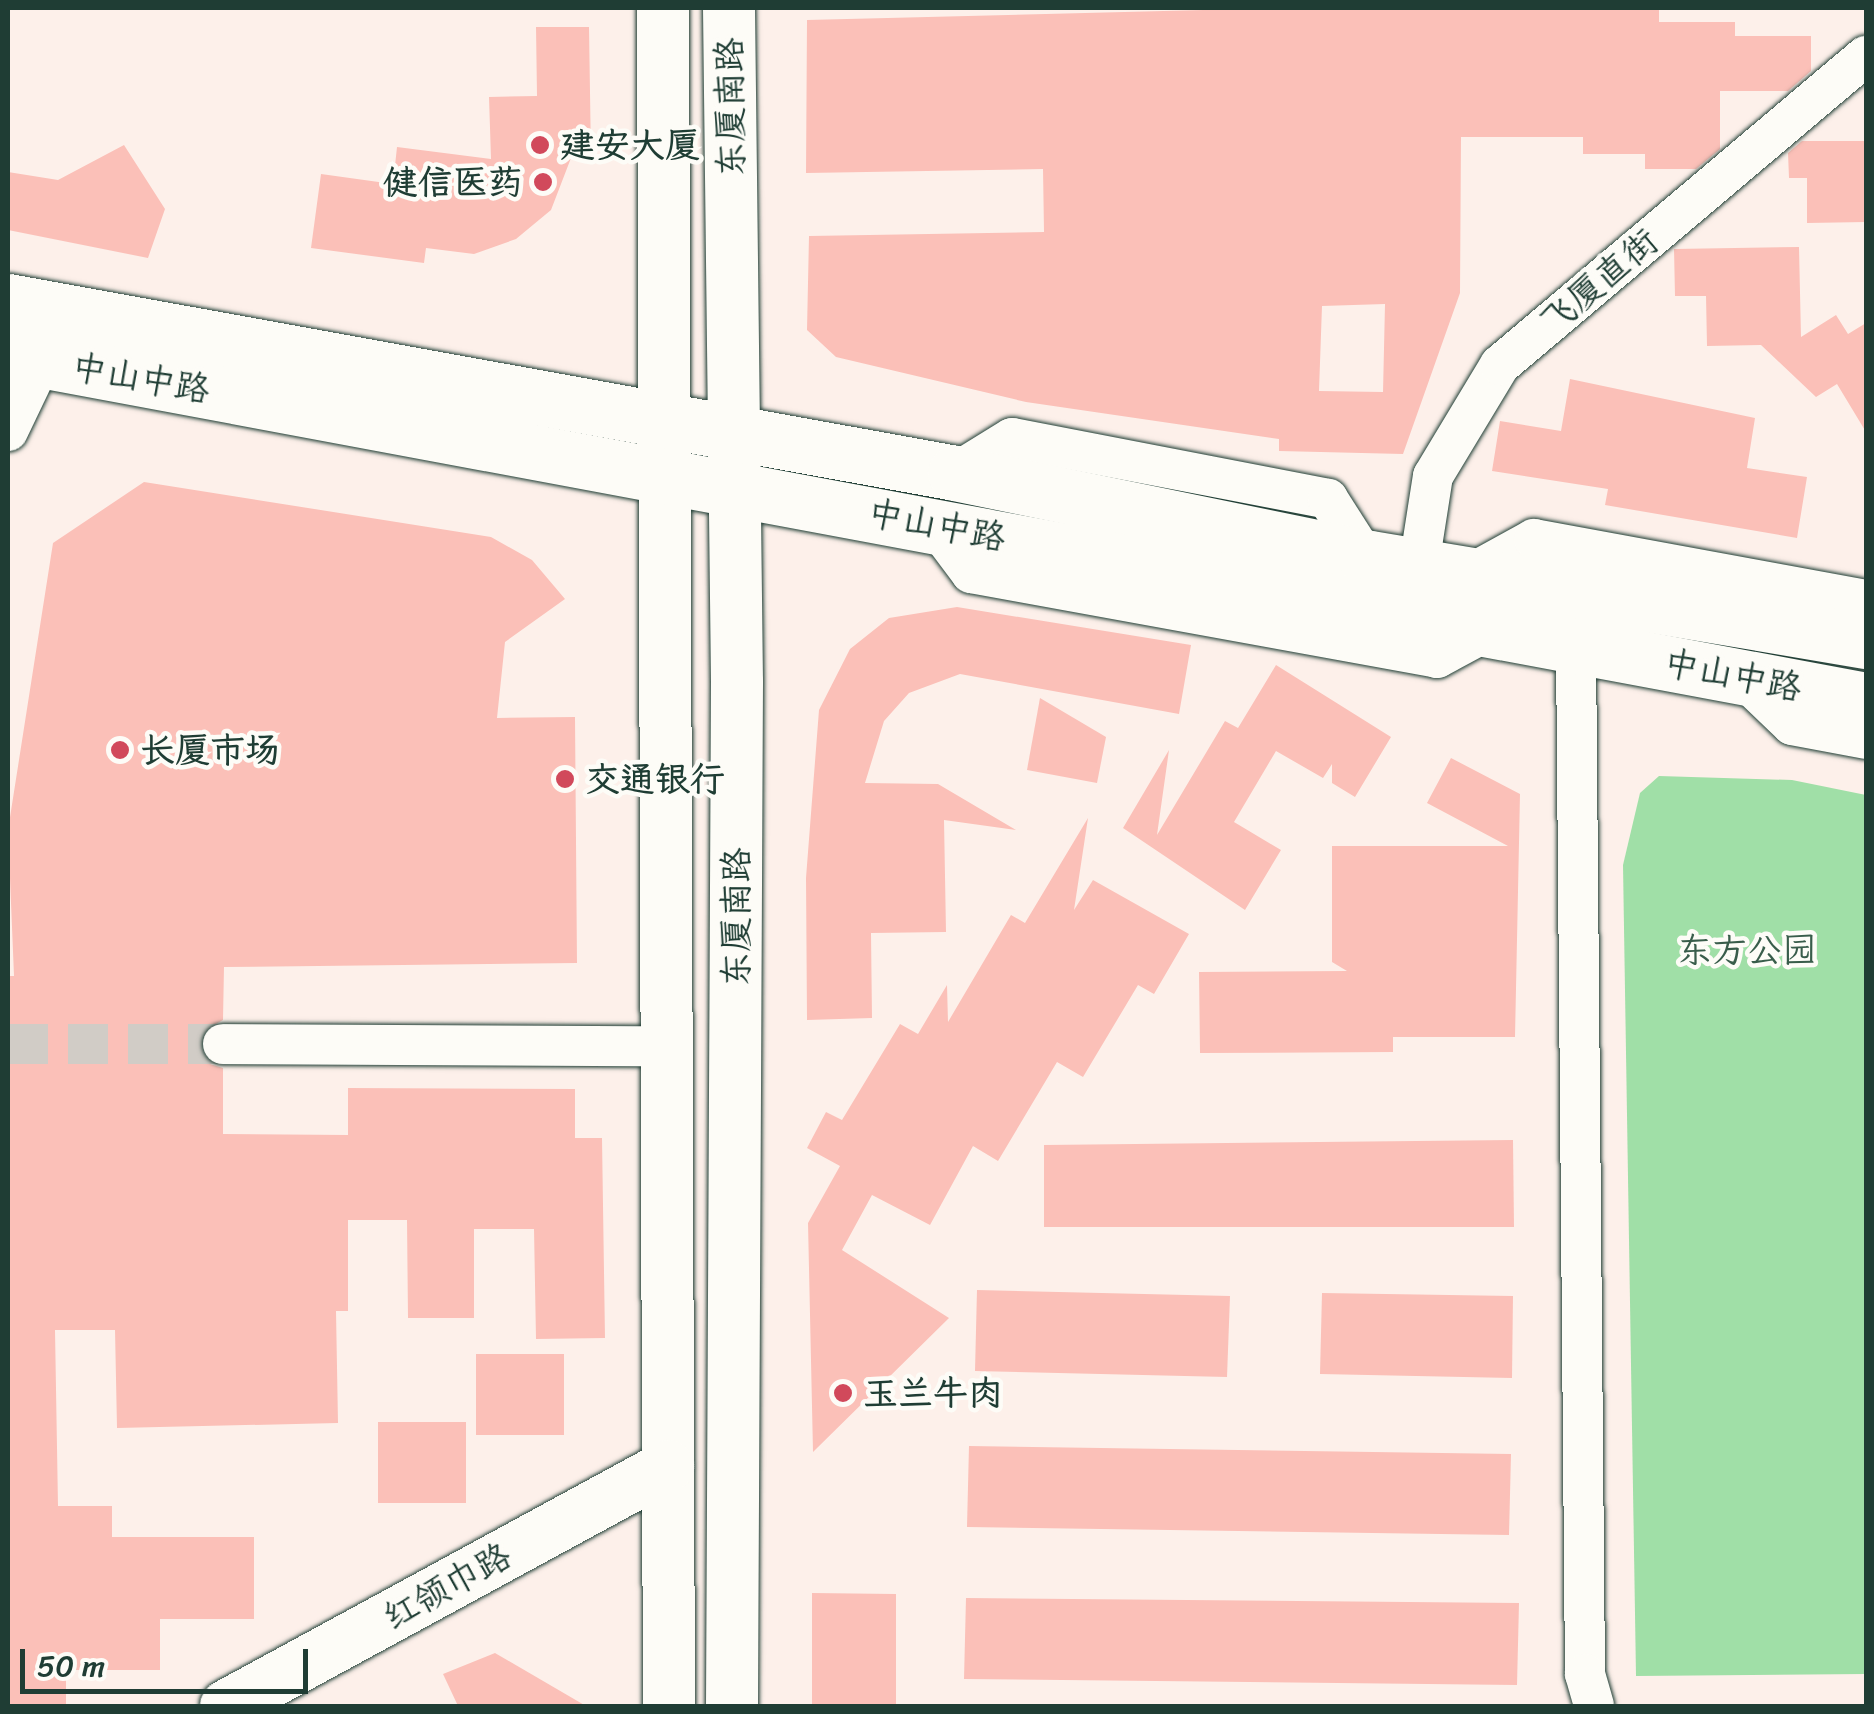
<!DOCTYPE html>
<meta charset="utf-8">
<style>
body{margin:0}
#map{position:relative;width:1874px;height:1714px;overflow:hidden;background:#fdf0ea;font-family:Sriracha,"LXGW WenKai TC",sans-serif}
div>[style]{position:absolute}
.green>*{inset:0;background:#a0dfa7}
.building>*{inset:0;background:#fbc0b8}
.minor-tunnel>*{height:40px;margin-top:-20px;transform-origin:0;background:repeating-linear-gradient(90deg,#d1ccc6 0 40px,transparent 0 60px)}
.roads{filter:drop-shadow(0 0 2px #1f3d34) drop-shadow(0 0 2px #1f3d34)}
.minor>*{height:40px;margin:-20px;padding:0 20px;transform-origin:20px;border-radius:20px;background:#fdfcf7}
.tertiary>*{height:52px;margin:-26px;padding:0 26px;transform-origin:26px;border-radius:26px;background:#fdfcf7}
.secondary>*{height:55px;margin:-27.5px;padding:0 27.5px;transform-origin:27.5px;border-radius:27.5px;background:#fdfcf7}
.dots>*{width:28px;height:28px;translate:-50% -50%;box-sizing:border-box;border:5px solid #fdfcf7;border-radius:50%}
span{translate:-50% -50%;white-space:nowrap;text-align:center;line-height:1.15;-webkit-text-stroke:9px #fdfcf7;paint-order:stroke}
.street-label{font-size:35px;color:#1f3d34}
.poi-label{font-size:35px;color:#1f3d34;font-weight:700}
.left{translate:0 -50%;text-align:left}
.right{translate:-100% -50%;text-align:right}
.park-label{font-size:35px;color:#395d4b}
.frame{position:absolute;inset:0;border:10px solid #1f3d34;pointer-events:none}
.scale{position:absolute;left:20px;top:1649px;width:288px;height:45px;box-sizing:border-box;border:5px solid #1f3d34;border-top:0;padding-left:12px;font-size:30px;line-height:35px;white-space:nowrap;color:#1f3d34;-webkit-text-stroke:8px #fdfcf7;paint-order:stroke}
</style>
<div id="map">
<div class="green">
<div style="clip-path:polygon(1659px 776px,1792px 780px,1866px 795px,1866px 1674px,1636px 1676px,1623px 865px,1640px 793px)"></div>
</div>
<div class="building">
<div style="clip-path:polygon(evenodd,1280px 8px,1659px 8px,1659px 22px,1735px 22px,1735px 36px,1811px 36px,1811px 71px,1788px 91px,1720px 91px,1720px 149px,1696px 169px,1645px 169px,1645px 154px,1583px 154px,1583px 137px,1461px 137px,1460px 293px,1403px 454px,1279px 451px,1279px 439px,1026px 402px,836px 357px,807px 330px,809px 236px,1044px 232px,1043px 169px,806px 173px,807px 20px,1280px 8px,1385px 304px,1383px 392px,1319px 391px,1322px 306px,1385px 304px)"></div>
<div style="clip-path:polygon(536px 27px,589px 27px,591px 157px,571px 158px,551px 210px,516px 239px,474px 254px,426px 248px,424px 263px,311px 248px,321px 174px,393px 184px,397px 147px,491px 159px,489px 97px,537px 96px)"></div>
<div style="clip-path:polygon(1802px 141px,1866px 141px,1866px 222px,1807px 223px,1807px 178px,1789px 178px,1788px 153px)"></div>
<div style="clip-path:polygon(124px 145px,165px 209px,148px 258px,8px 230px,8px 172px,58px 180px)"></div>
<div style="clip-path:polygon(1799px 247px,1801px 337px,1836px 315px,1848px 334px,1866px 323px,1866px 432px,1837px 384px,1816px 397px,1761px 345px,1707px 346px,1706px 296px,1675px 296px,1674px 249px)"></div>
<div style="clip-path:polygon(1570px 379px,1755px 418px,1747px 468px,1807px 477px,1797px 538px,1605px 505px,1608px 489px,1492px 471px,1500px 421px,1561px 431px)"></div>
<div style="clip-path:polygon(144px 482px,491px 537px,532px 560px,565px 599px,505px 642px,497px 718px,575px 717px,577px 963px,224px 967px,223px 1020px,203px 1031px,199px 1045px,210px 1064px,223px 1068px,223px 1134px,348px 1135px,348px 1088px,575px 1089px,575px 1138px,602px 1138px,605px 1338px,536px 1339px,534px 1229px,474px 1229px,474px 1318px,408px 1318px,407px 1220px,348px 1220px,348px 1311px,336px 1311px,338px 1423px,117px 1428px,115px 1330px,55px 1330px,58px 1506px,112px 1506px,112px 1537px,254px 1537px,254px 1619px,160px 1619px,160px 1670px,66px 1670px,66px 1706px,8px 1706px,8px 976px,14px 976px,8px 830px,53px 543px)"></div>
<div style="clip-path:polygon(957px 607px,1191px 645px,1179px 714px,960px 674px,909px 693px,884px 721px,865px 783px,938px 784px,1016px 830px,944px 820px,946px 932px,871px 933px,872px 1018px,807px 1020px,806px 878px,819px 710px,850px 649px,889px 618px)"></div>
<div style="clip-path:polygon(1276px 665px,1391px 737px,1355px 797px,1332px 783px,1332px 764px,1323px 778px,1276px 751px,1234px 822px,1281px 850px,1245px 910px,1123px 828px,1169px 750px,1157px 835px,1225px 721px,1238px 728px)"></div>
<div style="clip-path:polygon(1040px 698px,1106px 737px,1097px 783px,1027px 770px)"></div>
<div style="clip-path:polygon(1451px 758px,1520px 794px,1515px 1037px,1393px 1037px,1393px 1052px,1200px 1053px,1199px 972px,1347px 971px,1332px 962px,1332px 846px,1508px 846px,1427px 803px)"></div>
<div style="clip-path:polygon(1088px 818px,1074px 910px,1093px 880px,1189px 934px,1154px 994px,1138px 985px,1083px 1077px,1057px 1062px,998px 1161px,973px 1146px,930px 1225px,872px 1195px,842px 1250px,949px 1318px,813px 1452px,808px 1223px,840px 1166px,807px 1148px,826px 1112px,842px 1120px,900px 1024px,918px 1034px,947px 985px,948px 1022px,1011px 915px,1025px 923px)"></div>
<div style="clip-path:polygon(1513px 1140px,1514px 1227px,1044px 1227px,1044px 1145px)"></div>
<div style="clip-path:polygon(977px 1290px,1230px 1296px,1227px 1377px,975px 1371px)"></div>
<div style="clip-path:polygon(1322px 1293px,1513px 1296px,1512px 1378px,1320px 1374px)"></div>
<div style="clip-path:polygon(476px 1354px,564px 1354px,564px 1435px,476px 1435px)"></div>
<div style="clip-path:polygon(378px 1422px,466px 1422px,466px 1503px,378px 1503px)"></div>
<div style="clip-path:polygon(969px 1446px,1511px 1454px,1509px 1535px,967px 1527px)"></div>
<div style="clip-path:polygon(812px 1593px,896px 1594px,896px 1706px,812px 1706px)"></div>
<div style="clip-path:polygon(966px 1598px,1519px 1603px,1517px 1685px,964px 1679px)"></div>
<div style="clip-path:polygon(495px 1653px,586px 1706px,458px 1706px,443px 1674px)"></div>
</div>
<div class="minor-tunnel">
<div style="left:8px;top:1044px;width:215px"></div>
</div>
<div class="roads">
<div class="minor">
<div style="left:8px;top:431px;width:79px;rotate:-64.4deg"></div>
<div style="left:955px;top:473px;width:67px;rotate:-31.6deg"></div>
<div style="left:1012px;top:438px;width:322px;rotate:10.9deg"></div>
<div style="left:1328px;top:499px;width:69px;rotate:57.5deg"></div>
<div style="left:935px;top:525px;width:60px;rotate:53.1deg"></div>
<div style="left:971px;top:573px;width:474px;rotate:10.3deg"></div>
<div style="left:1437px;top:658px;width:61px;rotate:-28.2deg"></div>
<div style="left:1419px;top:565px;width:90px;rotate:-81.1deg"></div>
<div style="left:1433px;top:476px;width:130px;rotate:-58.9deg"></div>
<div style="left:1500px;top:365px;width:479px;rotate:-40.2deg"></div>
<div style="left:1472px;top:573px;width:71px;rotate:-28.7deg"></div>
<div style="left:1534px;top:539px;width:338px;rotate:10.4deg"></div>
<div style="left:1576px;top:646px;width:1028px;rotate:89.5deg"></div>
<div style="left:1585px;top:1674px;width:33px;rotate:74deg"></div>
<div style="left:1742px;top:677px;width:69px;rotate:43.8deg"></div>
<div style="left:1792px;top:725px;width:75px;rotate:10.7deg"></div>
<div style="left:223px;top:1044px;width:447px;rotate:0.3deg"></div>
</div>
<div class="tertiary">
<div style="left:663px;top:8px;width:1698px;rotate:89.8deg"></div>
<div style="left:729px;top:8px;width:674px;rotate:89.32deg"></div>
<div style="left:737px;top:682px;width:1024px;rotate:90.28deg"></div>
<div style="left:226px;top:1706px;width:503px;rotate:-28.5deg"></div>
</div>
<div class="secondary">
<div style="left:8px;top:301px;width:962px;rotate:10.29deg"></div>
<div style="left:955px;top:473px;width:419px;rotate:11.6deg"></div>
<div style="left:1365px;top:557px;width:508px;rotate:9.52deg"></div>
<div style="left:8px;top:354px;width:1890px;rotate:10.55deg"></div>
</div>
</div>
<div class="dots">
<div style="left:540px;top:145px;background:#d1495b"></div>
<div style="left:543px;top:182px;background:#d1495b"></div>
<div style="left:120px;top:750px;background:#d1495b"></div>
<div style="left:565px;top:779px;background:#d1495b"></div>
<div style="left:843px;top:1393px;background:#d1495b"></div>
</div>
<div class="street-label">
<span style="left:730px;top:107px;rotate:-91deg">东厦南路</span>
<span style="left:1599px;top:281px;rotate:-40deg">飞厦直街</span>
<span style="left:141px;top:378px;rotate:10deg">中山中路</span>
<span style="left:937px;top:525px;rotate:11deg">中山中路</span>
<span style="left:1733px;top:675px;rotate:11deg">中山中路</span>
<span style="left:736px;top:917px;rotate:-90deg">东厦南路</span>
<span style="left:447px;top:1586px;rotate:-29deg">红领巾路</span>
</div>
<div class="poi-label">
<span class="left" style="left:560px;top:145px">建安大厦</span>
<span class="right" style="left:523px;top:182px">健信医药</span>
<span class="left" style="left:140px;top:750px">长厦市场</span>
<span class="left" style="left:585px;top:779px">交通银行</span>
<span class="left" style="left:863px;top:1393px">玉兰牛肉</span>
</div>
<div class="park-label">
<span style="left:1747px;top:950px">东方公园</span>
</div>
<div class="frame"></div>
<div class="scale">50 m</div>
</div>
